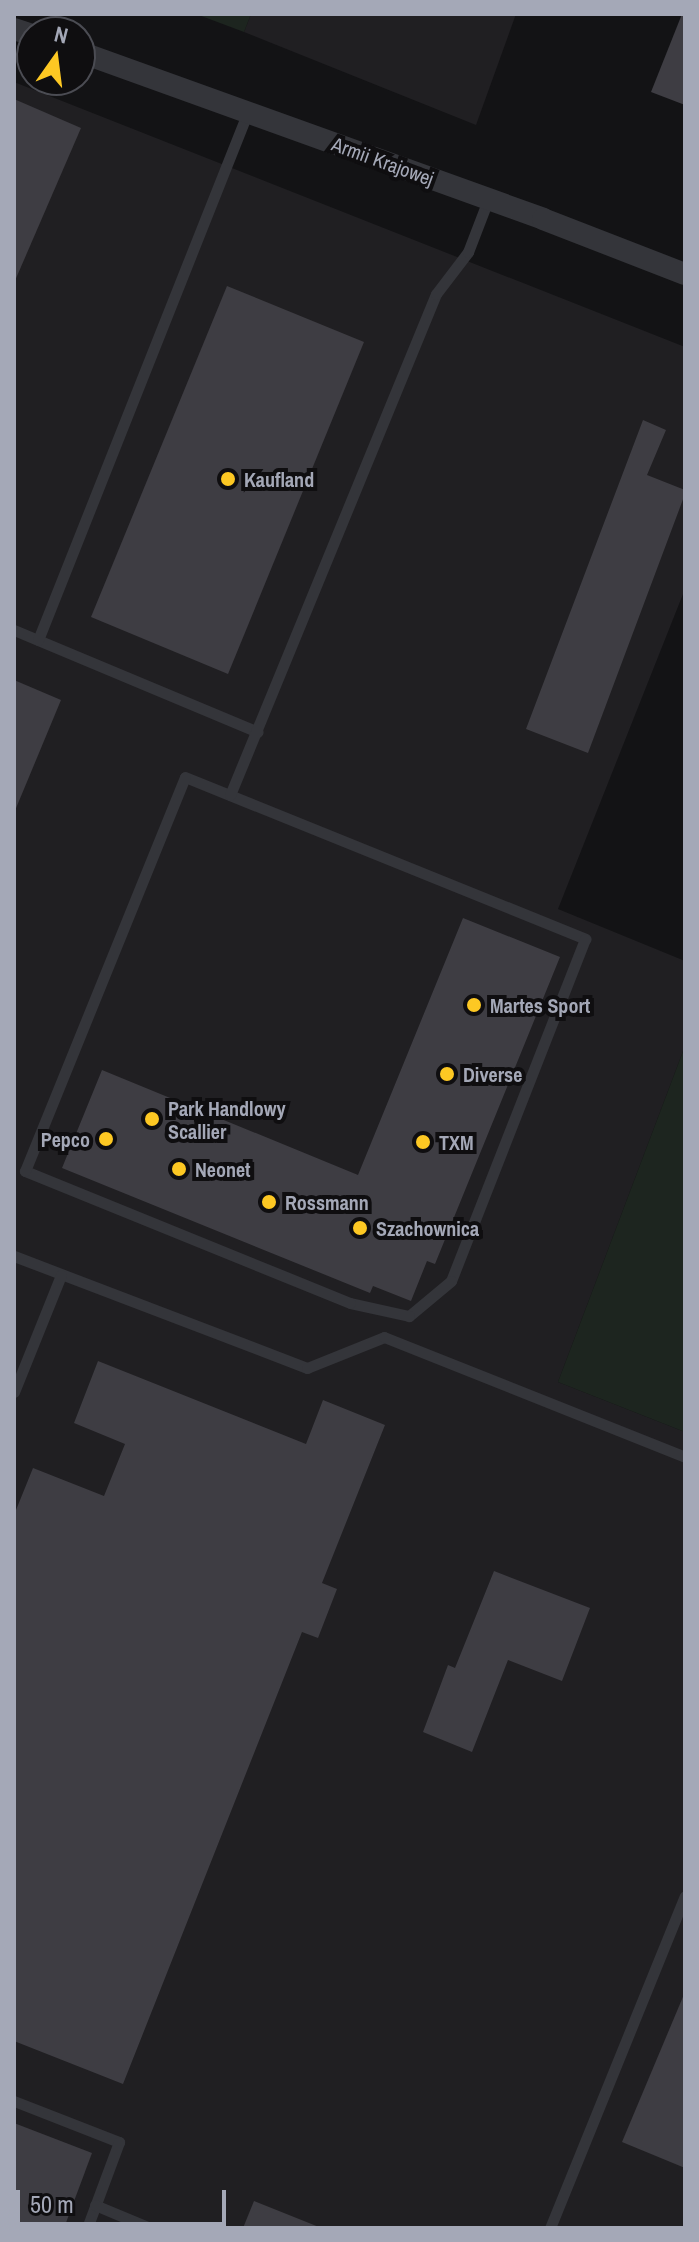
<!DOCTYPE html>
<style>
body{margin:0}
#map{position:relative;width:699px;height:2242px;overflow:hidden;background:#131315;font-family:"Archivo Narrow",sans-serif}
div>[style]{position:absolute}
.built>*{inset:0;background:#201f22}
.green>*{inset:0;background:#1d251f}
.building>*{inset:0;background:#3e3d43}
.service>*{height:11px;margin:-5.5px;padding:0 5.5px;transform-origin:5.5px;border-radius:5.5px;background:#34353a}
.minor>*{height:22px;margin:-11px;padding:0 11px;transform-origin:11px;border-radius:11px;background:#34353a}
.dots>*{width:22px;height:22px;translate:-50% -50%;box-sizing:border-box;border:4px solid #0f0e10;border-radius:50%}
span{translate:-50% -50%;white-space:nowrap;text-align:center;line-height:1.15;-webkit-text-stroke:8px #0f0e10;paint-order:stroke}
.street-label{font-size:20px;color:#a4a8b7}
.poi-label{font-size:20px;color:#a4a8b7;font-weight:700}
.left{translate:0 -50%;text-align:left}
.right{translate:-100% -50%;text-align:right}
.frame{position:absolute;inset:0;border:16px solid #a4a8b7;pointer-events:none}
.north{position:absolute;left:16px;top:16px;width:80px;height:80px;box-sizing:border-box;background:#0f0e10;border:2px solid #4b4c53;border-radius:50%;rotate:14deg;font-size:22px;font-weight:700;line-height:32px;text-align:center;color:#a4a8b7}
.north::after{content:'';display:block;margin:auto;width:28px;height:36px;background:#fdc823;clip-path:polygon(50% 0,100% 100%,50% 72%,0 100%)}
.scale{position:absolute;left:16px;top:2190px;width:210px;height:36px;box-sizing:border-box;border:4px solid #a4a8b7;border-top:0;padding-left:10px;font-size:24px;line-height:28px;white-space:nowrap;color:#a4a8b7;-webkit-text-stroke:6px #0f0e10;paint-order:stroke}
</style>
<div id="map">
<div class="built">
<div style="clip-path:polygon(251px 14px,516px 14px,476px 125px,244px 32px)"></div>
<div style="clip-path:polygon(14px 82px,685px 347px,685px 589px,558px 909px,685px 961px,685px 1046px,558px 1382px,685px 1432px,685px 2228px,14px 2228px)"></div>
</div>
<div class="green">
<div style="clip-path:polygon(196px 14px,251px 14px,244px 32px)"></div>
<div style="clip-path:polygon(685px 1046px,685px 1432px,558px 1382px)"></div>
</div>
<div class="building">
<div style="clip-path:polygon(682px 14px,685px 14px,685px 105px,651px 92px)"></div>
<div style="clip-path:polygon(14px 99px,81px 128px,14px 283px)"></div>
<div style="clip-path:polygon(227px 286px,364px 342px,228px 674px,91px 617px)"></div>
<div style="clip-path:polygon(643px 420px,666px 430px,647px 475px,685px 490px,685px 494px,588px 753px,526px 729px)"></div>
<div style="clip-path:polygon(14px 680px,61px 700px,14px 813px)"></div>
<div style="clip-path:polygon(463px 918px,560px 957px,435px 1264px,427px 1261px,411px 1301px,373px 1286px,370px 1293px,62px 1168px,102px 1070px,358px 1175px)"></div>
<div style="clip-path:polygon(98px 1361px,306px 1444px,323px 1400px,385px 1425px,322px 1583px,337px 1589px,318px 1638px,302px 1632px,123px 2084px,14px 2041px,14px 1515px,33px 1468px,104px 1496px,125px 1444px,74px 1423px)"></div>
<div style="clip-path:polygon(494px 1571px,590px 1608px,562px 1681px,508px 1660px,472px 1752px,423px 1732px,448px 1665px,455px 1668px)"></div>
<div style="clip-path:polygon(685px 1992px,685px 2168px,622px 2142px)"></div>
<div style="clip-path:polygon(14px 2123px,92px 2153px,64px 2228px,14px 2228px)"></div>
<div style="clip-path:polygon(254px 2201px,319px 2227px,319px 2228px,243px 2228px)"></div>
</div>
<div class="service">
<div style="left:14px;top:630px;width:264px;rotate:22.7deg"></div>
<div style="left:38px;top:640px;width:566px;rotate:-68.33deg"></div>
<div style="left:185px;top:777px;width:432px;rotate:22deg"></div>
<div style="left:585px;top:939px;width:367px;rotate:111.4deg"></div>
<div style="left:451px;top:1281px;width:55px;rotate:140.2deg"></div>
<div style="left:409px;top:1316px;width:60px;rotate:-167.6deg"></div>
<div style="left:350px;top:1303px;width:351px;rotate:-157.9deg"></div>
<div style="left:25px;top:1171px;width:425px;rotate:-67.9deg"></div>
<div style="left:230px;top:795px;width:542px;rotate:-67.65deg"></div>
<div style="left:436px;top:294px;width:53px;rotate:-52.7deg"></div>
<div style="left:468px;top:252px;width:56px;rotate:-69deg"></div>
<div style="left:14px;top:1256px;width:314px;rotate:20.9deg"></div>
<div style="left:307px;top:1368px;width:83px;rotate:-21.9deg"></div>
<div style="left:384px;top:1337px;width:324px;rotate:21.7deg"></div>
<div style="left:14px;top:1392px;width:126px;rotate:-68.1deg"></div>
<div style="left:14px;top:2101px;width:113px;rotate:21.3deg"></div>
<div style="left:119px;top:2142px;width:92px;rotate:110.4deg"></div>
<div style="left:95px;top:2205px;width:60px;rotate:22.7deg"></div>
<div style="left:550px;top:2228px;width:358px;rotate:-67.9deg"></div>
</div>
<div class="minor">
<div style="left:14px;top:29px;width:19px;rotate:18deg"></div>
<div style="left:80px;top:52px;width:492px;rotate:19.8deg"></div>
<div style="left:543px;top:219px;width:152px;rotate:21.2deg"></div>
</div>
<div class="dots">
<div style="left:228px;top:479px;background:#fdc823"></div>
<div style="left:474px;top:1005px;background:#fdc823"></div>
<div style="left:447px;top:1074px;background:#fdc823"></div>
<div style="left:152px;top:1119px;background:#fdc823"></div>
<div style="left:106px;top:1139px;background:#fdc823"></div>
<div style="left:423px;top:1142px;background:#fdc823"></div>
<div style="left:179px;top:1169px;background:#fdc823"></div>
<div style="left:269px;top:1202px;background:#fdc823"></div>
<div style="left:360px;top:1228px;background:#fdc823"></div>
</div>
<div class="street-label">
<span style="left:383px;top:161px;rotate:20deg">Armii Krajowej</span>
</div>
<div class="poi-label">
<span class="left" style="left:244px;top:479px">Kaufland</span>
<span class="left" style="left:490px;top:1005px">Martes Sport</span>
<span class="left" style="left:463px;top:1074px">Diverse</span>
<span class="left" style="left:168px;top:1120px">Park Handlowy<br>Scallier</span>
<span class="right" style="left:90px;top:1139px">Pepco</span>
<span class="left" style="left:439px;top:1142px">TXM</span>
<span class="left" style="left:195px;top:1169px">Neonet</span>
<span class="left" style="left:285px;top:1202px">Rossmann</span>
<span class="left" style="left:376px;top:1228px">Szachownica</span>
</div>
<div class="frame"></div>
<div class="north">N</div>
<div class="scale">50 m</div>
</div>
